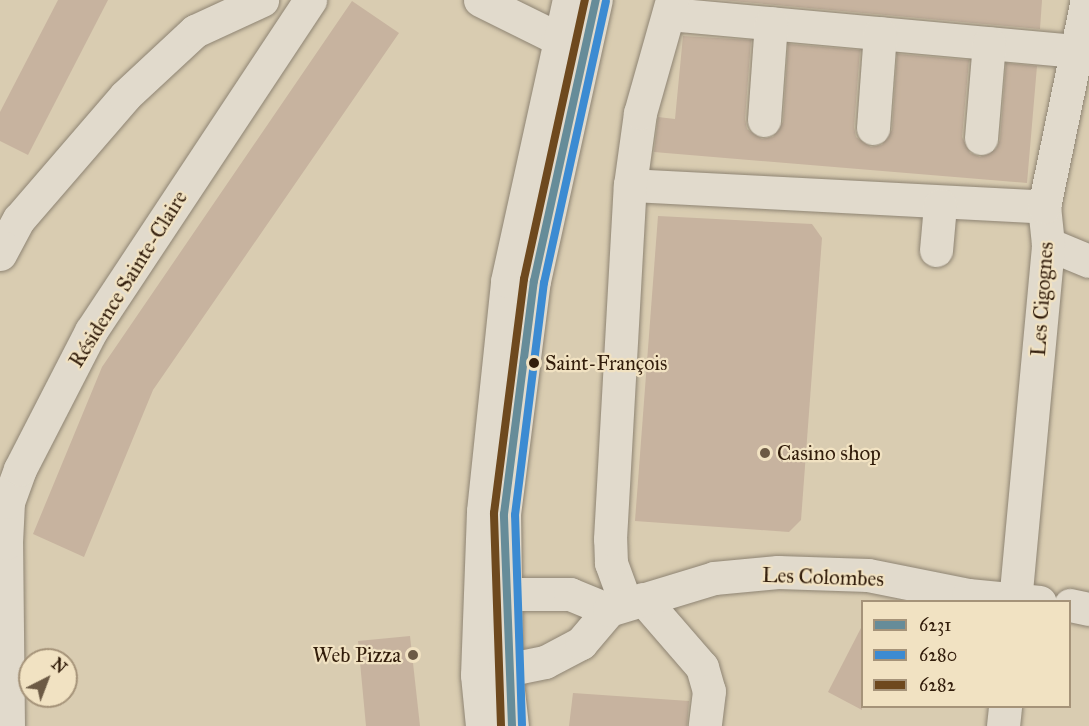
<!DOCTYPE html>
<meta charset="utf-8">
<style>
body{margin:0}
#map{position:relative;width:1089px;height:726px;overflow:hidden;background:#d9ccb1;font-family:"IM FELL Great Primer",serif}
div>[style]{position:absolute}
.building>*{inset:0;background:#c7b39f}
.roads{filter:drop-shadow(0 0 2px #8e8473) drop-shadow(0 0 2px #8e8473)}
.minor>*{height:33px;margin:-16.5px;padding:0 16.5px;transform-origin:16.5px;border-radius:16.5px;background:#e1dacc}
.bus-1>*{height:8px;margin:-4px;padding:0 4px;transform-origin:4px;border-radius:4px;background:#668c99}
.bus-2>*{height:8px;margin:-4px;padding:0 4px;transform-origin:4px;border-radius:4px;background:#3c8bd2}
.bus-3>*{height:8px;margin:-4px;padding:0 4px;transform-origin:4px;border-radius:4px;background:#6e491e}
.dots>*{width:16px;height:16px;translate:-50% -50%;box-sizing:border-box;border:3px solid #f1e2c2;border-radius:50%}
span{translate:-50% -50%;white-space:nowrap;text-align:center;line-height:1.15;-webkit-text-stroke:4.5px #f1e2c2;paint-order:stroke}
.bus-label{font-size:20px;color:#321d0b}
.left{translate:0 -50%;text-align:left}
.street-label{font-size:21px;color:#321d0b}
.poi-label{font-size:21px;color:#321d0b}
.right{translate:-100% -50%;text-align:right}
.legend{position:absolute;left:861px;top:600px;width:210px;height:108px;box-sizing:border-box;background:#f1e2c2;border:2px solid #a59379;margin:0;padding:8px 10px;list-style:none;font-size:18px;color:#321d0b}
.legend li{display:flex;align-items:center;gap:12px;height:30px}
.legend b{width:30px;border:2px solid #a59379}
.north{position:absolute;left:18px;top:648px;width:60px;height:60px;box-sizing:border-box;background:#f1e2c2;border:2px solid #a59379;border-radius:50%;rotate:42deg;font-size:16px;font-weight:700;line-height:24px;text-align:center;color:#321d0b}
.north::after{content:'';display:block;margin:auto;width:21px;height:27px;background:#6c5a45;clip-path:polygon(50% 0,100% 100%,50% 72%,0 100%)}
</style>
<div id="map">
<div class="building">
<div style="clip-path:polygon(58px 0,108px 0,28px 155px,0 141px,0 112px)"></div>
<div style="clip-path:polygon(722px 0,1042px 0,1040px 29px)"></div>
<div style="clip-path:polygon(352px 1px,399px 33px,153px 390px,84px 557px,33px 534px,102px 367px)"></div>
<div style="clip-path:polygon(683px 36px,751px 40px,745px 119px,747px 129px,762px 139px,773px 137px,783px 122px,788px 44px,860px 50px,854px 127px,856px 137px,871px 147px,882px 145px,892px 130px,897px 54px,969px 60px,962px 137px,970px 153px,980px 157px,996px 149px,1000px 140px,1006px 63px,1037px 66px,1027px 183px,654px 152px,658px 117px,675px 119px)"></div>
<div style="clip-path:polygon(658px 216px,812px 224px,822px 238px,801px 520px,789px 532px,635px 521px)"></div>
<div style="clip-path:polygon(862px 626px,862px 710px,828px 692px)"></div>
<div style="clip-path:polygon(410px 636px,420px 726px,366px 726px,358px 641px)"></div>
<div style="clip-path:polygon(573px 693px,689px 701px,687px 726px,569px 726px)"></div>
</div>
<div class="roads">
<div class="minor">
<div style="left:480px;top:0;width:86px;rotate:26.3deg"></div>
<div style="left:557px;top:38px;width:21px;rotate:-3deg"></div>
<div style="left:669px;top:14px;width:410px;rotate:5.2deg"></div>
<div style="left:764px;top:120px;width:97px;rotate:-85.9deg"></div>
<div style="left:873px;top:128px;width:95px;rotate:-85.8deg"></div>
<div style="left:981px;top:138px;width:95px;rotate:-85.2deg"></div>
<div style="left:630px;top:185px;width:415px;rotate:3deg"></div>
<div style="left:1048px;top:244px;width:44px;rotate:22.5deg"></div>
<div style="left:936px;top:250px;width:45px;rotate:-84.9deg"></div>
<div style="left:0;top:254px;width:40px;rotate:-62deg"></div>
<div style="left:19px;top:219px;width:162px;rotate:-49.2deg"></div>
<div style="left:125px;top:96px;width:96px;rotate:-42.9deg"></div>
<div style="left:195px;top:31px;width:74px;rotate:-24.8deg"></div>
<div style="left:482px;top:594px;width:88px"></div>
<div style="left:570px;top:594px;width:42px;rotate:22.3deg"></div>
<div style="left:643px;top:599px;width:90px;rotate:49.1deg"></div>
<div style="left:702px;top:667px;width:25px;rotate:74deg"></div>
<div style="left:709px;top:691px;width:35px;rotate:97deg"></div>
<div style="left:1015px;top:602px;width:360px;rotate:-84.7deg"></div>
<div style="left:1048px;top:244px;width:37px;rotate:-96deg"></div>
<div style="left:1044px;top:207px;width:211px;rotate:-78.3deg"></div>
<div style="left:626px;top:604px;width:44px;rotate:-110.1deg"></div>
<div style="left:611px;top:563px;width:24px;rotate:-92deg"></div>
<div style="left:610px;top:539px;width:355px;rotate:-86.8deg"></div>
<div style="left:630px;top:185px;width:73px;rotate:-82.1deg"></div>
<div style="left:640px;top:113px;width:117px;rotate:-74.2deg"></div>
<div style="left:1070px;top:605px;width:19px;rotate:12deg"></div>
<div style="left:486px;top:674px;width:60px;rotate:-11.5deg"></div>
<div style="left:545px;top:662px;width:41px;rotate:-27.8deg"></div>
<div style="left:581px;top:643px;width:43px;rotate:-49.7deg"></div>
<div style="left:609px;top:610px;width:110px;rotate:-16.9deg"></div>
<div style="left:714px;top:578px;width:64px;rotate:-5.4deg"></div>
<div style="left:778px;top:572px;width:90px;rotate:1.9deg"></div>
<div style="left:868px;top:575px;width:102px;rotate:11.3deg"></div>
<div style="left:968px;top:595px;width:72px;rotate:5.6deg"></div>
<div style="left:8px;top:726px;width:183px;rotate:-90.6deg"></div>
<div style="left:6px;top:543px;width:41px;rotate:-87.2deg"></div>
<div style="left:8px;top:502px;width:35px;rotate:-70deg"></div>
<div style="left:20px;top:469px;width:155px;rotate:-62.8deg"></div>
<div style="left:91px;top:331px;width:397px;rotate:-56.5deg"></div>
<div style="left:482px;top:726px;width:51px;rotate:-95.6deg"></div>
<div style="left:477px;top:675px;width:164px;rotate:-87.9deg"></div>
<div style="left:483px;top:511px;width:231px;rotate:-84deg"></div>
<div style="left:507px;top:281px;width:288px;rotate:-77.6deg"></div>
<div style="left:512px;top:726px;width:53px;rotate:-96.5deg"></div>
<div style="left:506px;top:673px;width:159px;rotate:-90.7deg"></div>
<div style="left:504px;top:514px;width:235px;rotate:-82.7deg"></div>
<div style="left:534px;top:281px;width:288px;rotate:-77.6deg"></div>
<div style="left:1003px;top:726px;width:20px;rotate:-84deg"></div>
</div>
</div>
<div class="bus-1">
<div style="left:512px;top:726px;width:212px;rotate:-92.2deg"></div>
<div style="left:504px;top:514px;width:235px;rotate:-82.7deg"></div>
<div style="left:534px;top:281px;width:288px;rotate:-77.6deg"></div>
</div>
<div class="bus-2">
<div style="left:522px;top:725px;width:210px;rotate:-91.9deg"></div>
<div style="left:515px;top:515px;width:234px;rotate:-82.9deg"></div>
<div style="left:544px;top:283px;width:288px;rotate:-77.6deg"></div>
</div>
<div class="bus-3">
<div style="left:501px;top:726px;width:213px;rotate:-91.9deg"></div>
<div style="left:494px;top:513px;width:236px;rotate:-82.7deg"></div>
<div style="left:524px;top:279px;width:286px;rotate:-77.7deg"></div>
</div>
<div class="dots">
<div style="left:534px;top:363px;background:#321d0b"></div>
<div style="left:765px;top:453px;background:#6c5a45"></div>
<div style="left:413px;top:655px;background:#6c5a45"></div>
</div>
<div class="bus-label">
<span class="left" style="left:545px;top:363px">Saint-François</span>
</div>
<div class="street-label">
<span style="left:128px;top:279px;rotate:-58deg">Résidence Sainte-Claire</span>
<span style="left:1042px;top:299px;rotate:-86deg">Les Cigognes</span>
<span style="left:823px;top:577px;rotate:2deg">Les Colombes</span>
</div>
<div class="poi-label">
<span class="left" style="left:777px;top:453px">Casino shop</span>
<span class="right" style="left:401px;top:655px">Web Pizza</span>
</div>
<ul class="legend">
<li><b style="height:8px;background:#668c99"></b>6231</li>
<li><b style="height:8px;background:#3c8bd2"></b>6280</li>
<li><b style="height:8px;background:#6e491e"></b>6282</li>
</ul>
<div class="north">N</div>
</div>
